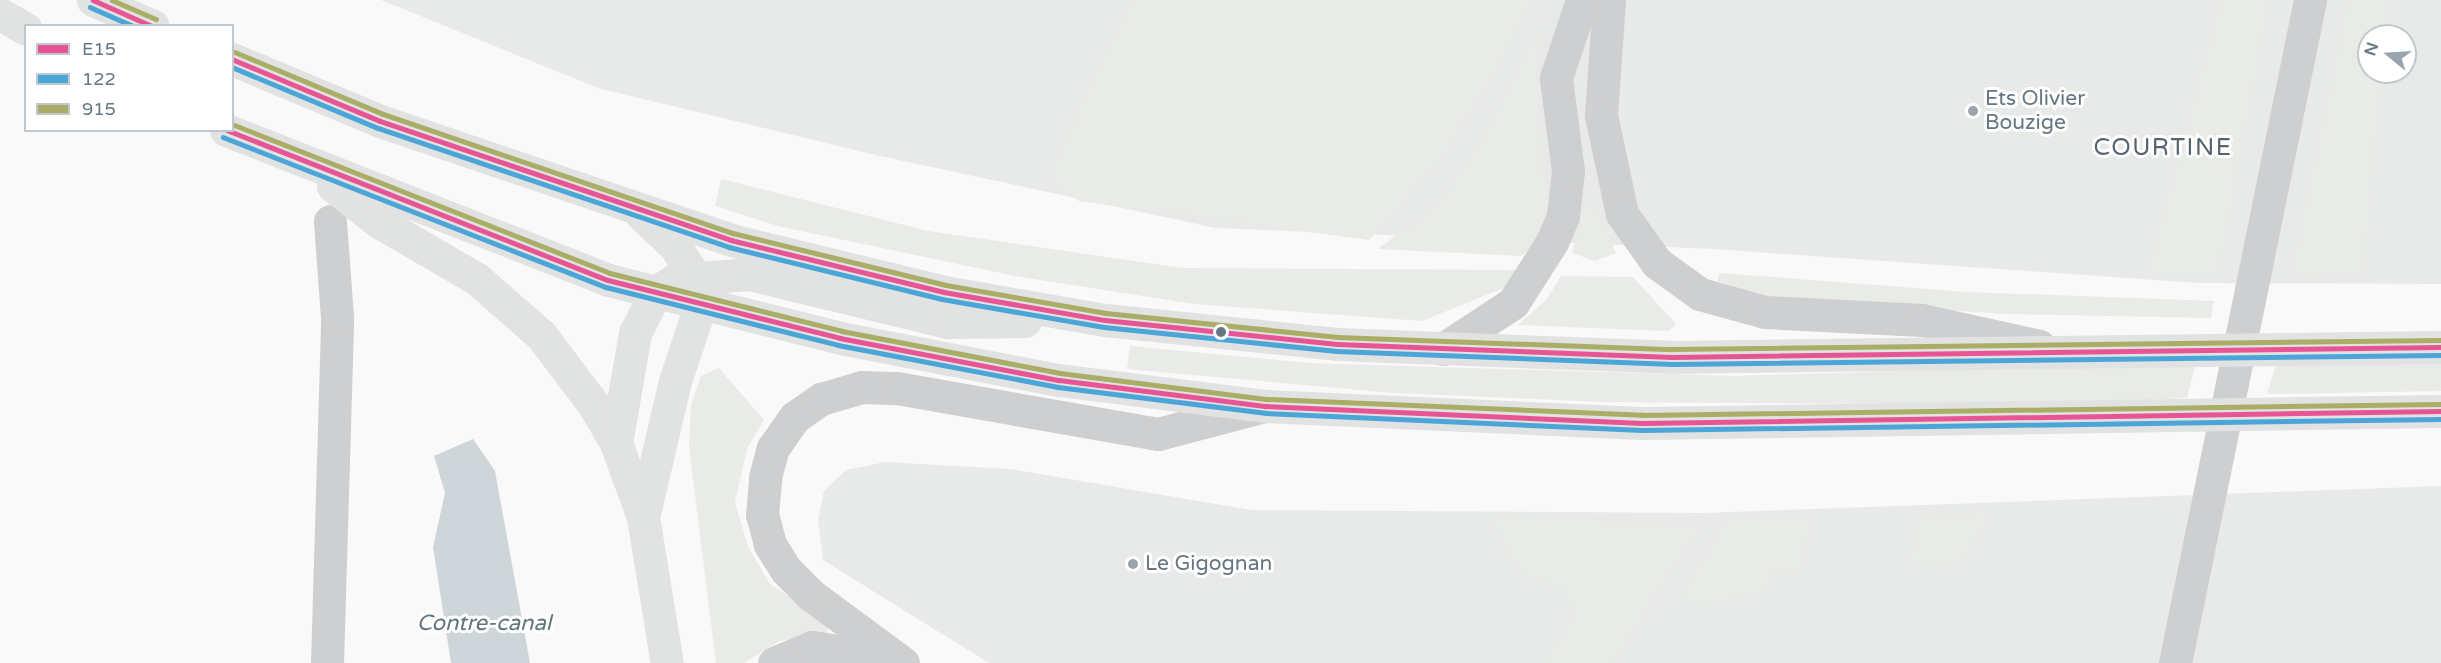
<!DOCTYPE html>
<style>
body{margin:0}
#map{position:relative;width:2441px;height:663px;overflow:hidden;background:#f9f9f9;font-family:"Varela Round",sans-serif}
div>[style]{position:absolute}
.built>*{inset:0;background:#e8e9e9}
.green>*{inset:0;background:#e8ebe6}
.water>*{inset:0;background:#ced6d9}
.minor>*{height:33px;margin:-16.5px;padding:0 16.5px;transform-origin:16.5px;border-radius:16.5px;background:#cecfd0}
.primary>*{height:33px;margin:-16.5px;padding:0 16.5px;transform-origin:16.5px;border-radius:16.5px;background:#e1e2e2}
.bus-1>*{height:4.5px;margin:-2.25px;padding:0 2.25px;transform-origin:2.25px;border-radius:2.25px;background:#e85595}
.bus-2>*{height:4.5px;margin:-2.25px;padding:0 2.25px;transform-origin:2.25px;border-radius:2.25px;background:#4ca5d7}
.bus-3>*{height:4.5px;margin:-2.25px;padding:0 2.25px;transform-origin:2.25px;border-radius:2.25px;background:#aaad66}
.dots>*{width:16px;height:16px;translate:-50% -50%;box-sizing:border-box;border:3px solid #fff;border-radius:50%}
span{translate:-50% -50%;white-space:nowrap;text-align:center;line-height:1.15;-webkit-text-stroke:6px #fff;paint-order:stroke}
.poi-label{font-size:21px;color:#657683}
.left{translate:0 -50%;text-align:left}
.water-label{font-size:22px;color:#60757c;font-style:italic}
.quarter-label{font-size:24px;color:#57646e;letter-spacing:1.5px}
.legend{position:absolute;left:24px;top:24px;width:210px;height:108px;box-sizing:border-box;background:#fff;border:2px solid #c1c8cd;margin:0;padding:8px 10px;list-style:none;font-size:18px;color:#657683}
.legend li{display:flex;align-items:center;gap:12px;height:30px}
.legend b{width:30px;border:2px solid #c1c8cd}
.north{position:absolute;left:2357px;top:24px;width:60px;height:60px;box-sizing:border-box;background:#fff;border:2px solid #c1c8cd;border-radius:50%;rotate:288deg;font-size:16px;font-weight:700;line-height:24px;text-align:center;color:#657683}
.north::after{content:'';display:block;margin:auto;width:21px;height:27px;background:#99a4ac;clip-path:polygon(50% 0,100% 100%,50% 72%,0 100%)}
</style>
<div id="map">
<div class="built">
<div style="clip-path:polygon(evenodd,381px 0,2441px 0,2441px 284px,2198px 283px,1713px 249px,1216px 228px,880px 156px,598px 88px,381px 0,2369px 36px,2405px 36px,2405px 72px,2369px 72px,2369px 36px)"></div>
<div style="clip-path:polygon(885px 462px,1010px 469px,1251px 510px,1703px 513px,2441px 486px,2441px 663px,989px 663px,823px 560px,818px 521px,824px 491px,846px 470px)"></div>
</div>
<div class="green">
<div style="clip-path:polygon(1131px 0,1531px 0,1493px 77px,1439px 164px,1369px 240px,1079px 201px,1046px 178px)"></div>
<div style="clip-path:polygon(2220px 0,2270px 0,2219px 272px,2148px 272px)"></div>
<div style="clip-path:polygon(2347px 0,2388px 0,2385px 36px,2369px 36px,2369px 72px,2382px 72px,2364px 273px,2290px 278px)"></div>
<div style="clip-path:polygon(1550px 8px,1536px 73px,1546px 207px,1533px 246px,1521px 256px,1378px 249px,1420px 217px,1463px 171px)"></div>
<div style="clip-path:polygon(721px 179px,928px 231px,1182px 268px,1515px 270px,1511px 285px,1422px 321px,1194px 304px,1015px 276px,778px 226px,715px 206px)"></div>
<div style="clip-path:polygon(1593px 201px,1616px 253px,1595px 261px,1572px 253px,1585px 203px)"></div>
<div style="clip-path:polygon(1720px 273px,1967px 292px,2214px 301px,2211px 318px,2006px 314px,1772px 299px,1717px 281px)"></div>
<div style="clip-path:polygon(1561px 276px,1633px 277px,1676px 324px,1669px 331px,1518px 325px,1547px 299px)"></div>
<div style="clip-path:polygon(1130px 346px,1308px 363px,1733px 376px,2196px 362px,2187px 398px,2055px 405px,1603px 402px,1393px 393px,1127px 369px)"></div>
<div style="clip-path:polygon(2441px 361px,2441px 391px,2267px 394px,2276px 364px)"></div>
<div style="clip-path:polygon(719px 368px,764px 420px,747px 449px,735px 502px,748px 547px,770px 584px,830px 623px,825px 636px,779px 641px,744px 663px,716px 663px,689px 446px,691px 405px,701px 376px)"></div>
<div style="clip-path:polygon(1994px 511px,1958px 568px,1911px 566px,1917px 516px)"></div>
<div style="clip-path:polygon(1488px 514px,1702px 526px,1614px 663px,1544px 663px,1576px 608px,1565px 597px,1565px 586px,1535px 582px,1510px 561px)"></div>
<div style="clip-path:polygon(1814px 516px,1798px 574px,1773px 572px,1763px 591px,1700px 606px,1679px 599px,1725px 520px)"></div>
</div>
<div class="water">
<div style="clip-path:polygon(473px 439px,495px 471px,530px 663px,451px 663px,433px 547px,445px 493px,434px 456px)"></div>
</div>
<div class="minor">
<div style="left:1609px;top:0;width:115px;rotate:94deg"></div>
<div style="left:1601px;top:115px;width:101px;rotate:78deg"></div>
<div style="left:1622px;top:214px;width:60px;rotate:54.5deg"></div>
<div style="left:1657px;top:263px;width:53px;rotate:35.8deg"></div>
<div style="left:1700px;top:294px;width:67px;rotate:15.5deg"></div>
<div style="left:1765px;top:312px;width:157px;rotate:2.9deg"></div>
<div style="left:1922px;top:320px;width:120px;rotate:12.5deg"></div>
<div style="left:1443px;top:349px;width:84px;rotate:-33.3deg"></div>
<div style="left:1513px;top:303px;width:72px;rotate:-57.4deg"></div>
<div style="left:1552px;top:242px;width:28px;rotate:-67deg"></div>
<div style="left:1563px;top:216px;width:45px;rotate:-83.7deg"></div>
<div style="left:1568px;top:171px;width:94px;rotate:-97.4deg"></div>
<div style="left:1556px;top:78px;width:82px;rotate:-71.6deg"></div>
<div style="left:327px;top:663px;width:346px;rotate:-88.3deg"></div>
<div style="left:337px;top:317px;width:96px;rotate:-94.2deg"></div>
<div style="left:774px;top:663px;width:41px;rotate:-22.8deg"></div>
<div style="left:812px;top:647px;width:83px;rotate:8.3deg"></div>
<div style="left:903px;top:663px;width:114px;rotate:-143.5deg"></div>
<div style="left:811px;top:595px;width:35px;rotate:-135deg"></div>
<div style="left:786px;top:570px;width:31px;rotate:-122deg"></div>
<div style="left:770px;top:544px;width:30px;rotate:-105deg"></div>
<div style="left:762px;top:515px;width:38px;rotate:-85deg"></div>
<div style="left:765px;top:477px;width:30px;rotate:-75deg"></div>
<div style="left:773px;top:448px;width:38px;rotate:-55deg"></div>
<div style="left:795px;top:417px;width:32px;rotate:-35deg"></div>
<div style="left:821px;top:399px;width:43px;rotate:-16.3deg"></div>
<div style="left:862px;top:387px;width:35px;rotate:2deg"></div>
<div style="left:897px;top:388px;width:265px;rotate:10deg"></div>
<div style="left:1158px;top:434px;width:111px;rotate:-14.7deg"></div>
<div style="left:2175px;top:663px;width:677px;rotate:-78.49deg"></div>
</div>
<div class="primary">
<div style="left:93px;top:0;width:65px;rotate:23.4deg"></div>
<div style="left:0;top:14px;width:30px;rotate:30deg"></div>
<div style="left:232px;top:59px;width:160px;rotate:22.7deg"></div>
<div style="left:380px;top:121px;width:371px;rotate:18.7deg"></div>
<div style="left:731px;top:240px;width:219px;rotate:13.7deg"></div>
<div style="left:944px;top:292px;width:163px;rotate:9.9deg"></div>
<div style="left:1105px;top:320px;width:233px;rotate:5.9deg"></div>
<div style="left:1337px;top:344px;width:335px;rotate:2.2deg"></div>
<div style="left:1672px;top:357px;width:769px;rotate:-0.75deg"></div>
<div style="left:226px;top:130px;width:410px;rotate:21.4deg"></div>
<div style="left:608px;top:280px;width:239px;rotate:14deg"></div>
<div style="left:840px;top:338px;width:223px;rotate:10.9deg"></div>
<div style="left:1059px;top:380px;width:209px;rotate:7.2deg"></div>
<div style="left:1266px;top:406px;width:376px;rotate:2.6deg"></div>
<div style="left:1642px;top:423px;width:799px;rotate:-0.86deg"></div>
<div style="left:333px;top:186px;width:58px;rotate:38deg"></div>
<div style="left:379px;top:222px;width:113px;rotate:30.2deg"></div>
<div style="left:477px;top:279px;width:85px;rotate:41.2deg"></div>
<div style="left:541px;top:335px;width:88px;rotate:52.9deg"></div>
<div style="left:594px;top:405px;width:44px;rotate:59.9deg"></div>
<div style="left:616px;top:443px;width:79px;rotate:70deg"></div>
<div style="left:643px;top:517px;width:148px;rotate:80.7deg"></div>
<div style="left:640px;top:213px;width:48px;rotate:43.3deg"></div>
<div style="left:675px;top:246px;width:37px;rotate:57deg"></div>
<div style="left:695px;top:277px;width:27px;rotate:77deg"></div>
<div style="left:701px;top:303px;width:82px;rotate:108.4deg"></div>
<div style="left:675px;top:381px;width:140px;rotate:103.2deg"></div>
<div style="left:616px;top:443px;width:112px;rotate:-80.2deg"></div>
<div style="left:635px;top:333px;width:46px;rotate:-62.9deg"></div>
<div style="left:656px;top:292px;width:22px;rotate:-32deg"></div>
<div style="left:675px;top:280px;width:74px;rotate:-4.6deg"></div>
<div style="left:749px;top:274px;width:205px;rotate:13.6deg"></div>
<div style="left:948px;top:322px;width:77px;rotate:-0.7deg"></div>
</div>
<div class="bus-1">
<div style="left:93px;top:0;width:64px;rotate:23.8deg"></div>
<div style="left:232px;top:59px;width:160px;rotate:22.7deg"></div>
<div style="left:380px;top:121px;width:371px;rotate:18.7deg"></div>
<div style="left:731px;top:240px;width:219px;rotate:13.7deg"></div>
<div style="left:944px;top:292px;width:163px;rotate:9.9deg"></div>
<div style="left:1105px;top:320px;width:233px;rotate:5.9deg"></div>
<div style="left:1337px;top:344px;width:335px;rotate:2.2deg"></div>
<div style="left:1672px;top:357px;width:769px;rotate:-0.75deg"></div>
<div style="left:227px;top:130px;width:409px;rotate:21.5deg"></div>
<div style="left:608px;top:280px;width:239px;rotate:14deg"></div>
<div style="left:840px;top:338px;width:223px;rotate:10.9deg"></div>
<div style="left:1059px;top:380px;width:209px;rotate:7.2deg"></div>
<div style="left:1266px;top:406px;width:376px;rotate:2.6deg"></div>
<div style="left:1642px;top:423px;width:799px;rotate:-0.86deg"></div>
</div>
<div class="bus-2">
<div style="left:90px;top:7px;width:47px;rotate:23.8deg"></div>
<div style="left:232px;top:67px;width:158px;rotate:22.7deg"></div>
<div style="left:378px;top:128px;width:371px;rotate:18.7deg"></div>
<div style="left:729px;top:247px;width:219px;rotate:13.7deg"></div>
<div style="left:942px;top:299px;width:164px;rotate:9.8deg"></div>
<div style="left:1104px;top:327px;width:234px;rotate:5.9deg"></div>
<div style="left:1337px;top:351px;width:335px;rotate:2.2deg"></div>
<div style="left:1672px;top:364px;width:769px;rotate:-0.67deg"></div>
<div style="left:223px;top:137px;width:411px;rotate:21.4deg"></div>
<div style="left:606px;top:287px;width:239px;rotate:14deg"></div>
<div style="left:838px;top:345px;width:224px;rotate:10.8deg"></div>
<div style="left:1058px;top:387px;width:210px;rotate:7.1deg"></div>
<div style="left:1266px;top:413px;width:376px;rotate:2.6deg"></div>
<div style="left:1642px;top:430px;width:799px;rotate:-0.79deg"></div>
</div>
<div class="bus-3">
<div style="left:112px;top:0;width:48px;rotate:23.4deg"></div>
<div style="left:235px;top:52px;width:160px;rotate:22.7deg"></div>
<div style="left:383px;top:114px;width:370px;rotate:18.8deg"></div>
<div style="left:733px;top:233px;width:219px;rotate:13.7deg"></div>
<div style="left:946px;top:285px;width:162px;rotate:9.9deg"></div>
<div style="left:1106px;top:313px;width:233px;rotate:5.9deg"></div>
<div style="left:1338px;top:337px;width:334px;rotate:2.1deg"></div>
<div style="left:1672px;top:349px;width:769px;rotate:-0.67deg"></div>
<div style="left:232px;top:124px;width:406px;rotate:21.5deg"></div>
<div style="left:610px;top:273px;width:239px;rotate:14deg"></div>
<div style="left:842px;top:331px;width:222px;rotate:10.9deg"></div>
<div style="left:1060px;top:373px;width:209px;rotate:7.2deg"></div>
<div style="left:1267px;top:399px;width:375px;rotate:2.4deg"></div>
<div style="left:1642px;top:415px;width:799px;rotate:-0.79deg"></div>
</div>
<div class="dots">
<div style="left:1973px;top:111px;background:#99a4ac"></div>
<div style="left:1221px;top:332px;background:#657683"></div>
<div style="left:1133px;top:564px;background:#99a4ac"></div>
</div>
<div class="poi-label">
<span class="left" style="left:1985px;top:111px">Ets Olivier<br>Bouzige</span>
<span class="left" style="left:1145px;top:564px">Le Gigognan</span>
</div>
<div class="water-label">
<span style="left:484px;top:624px">Contre-canal</span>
</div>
<div class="quarter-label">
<span style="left:2163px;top:148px">COURTINE</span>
</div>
<ul class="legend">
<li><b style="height:8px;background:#e85595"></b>E15</li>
<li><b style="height:8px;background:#4ca5d7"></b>122</li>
<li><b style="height:8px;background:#aaad66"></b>915</li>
</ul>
<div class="north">N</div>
</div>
